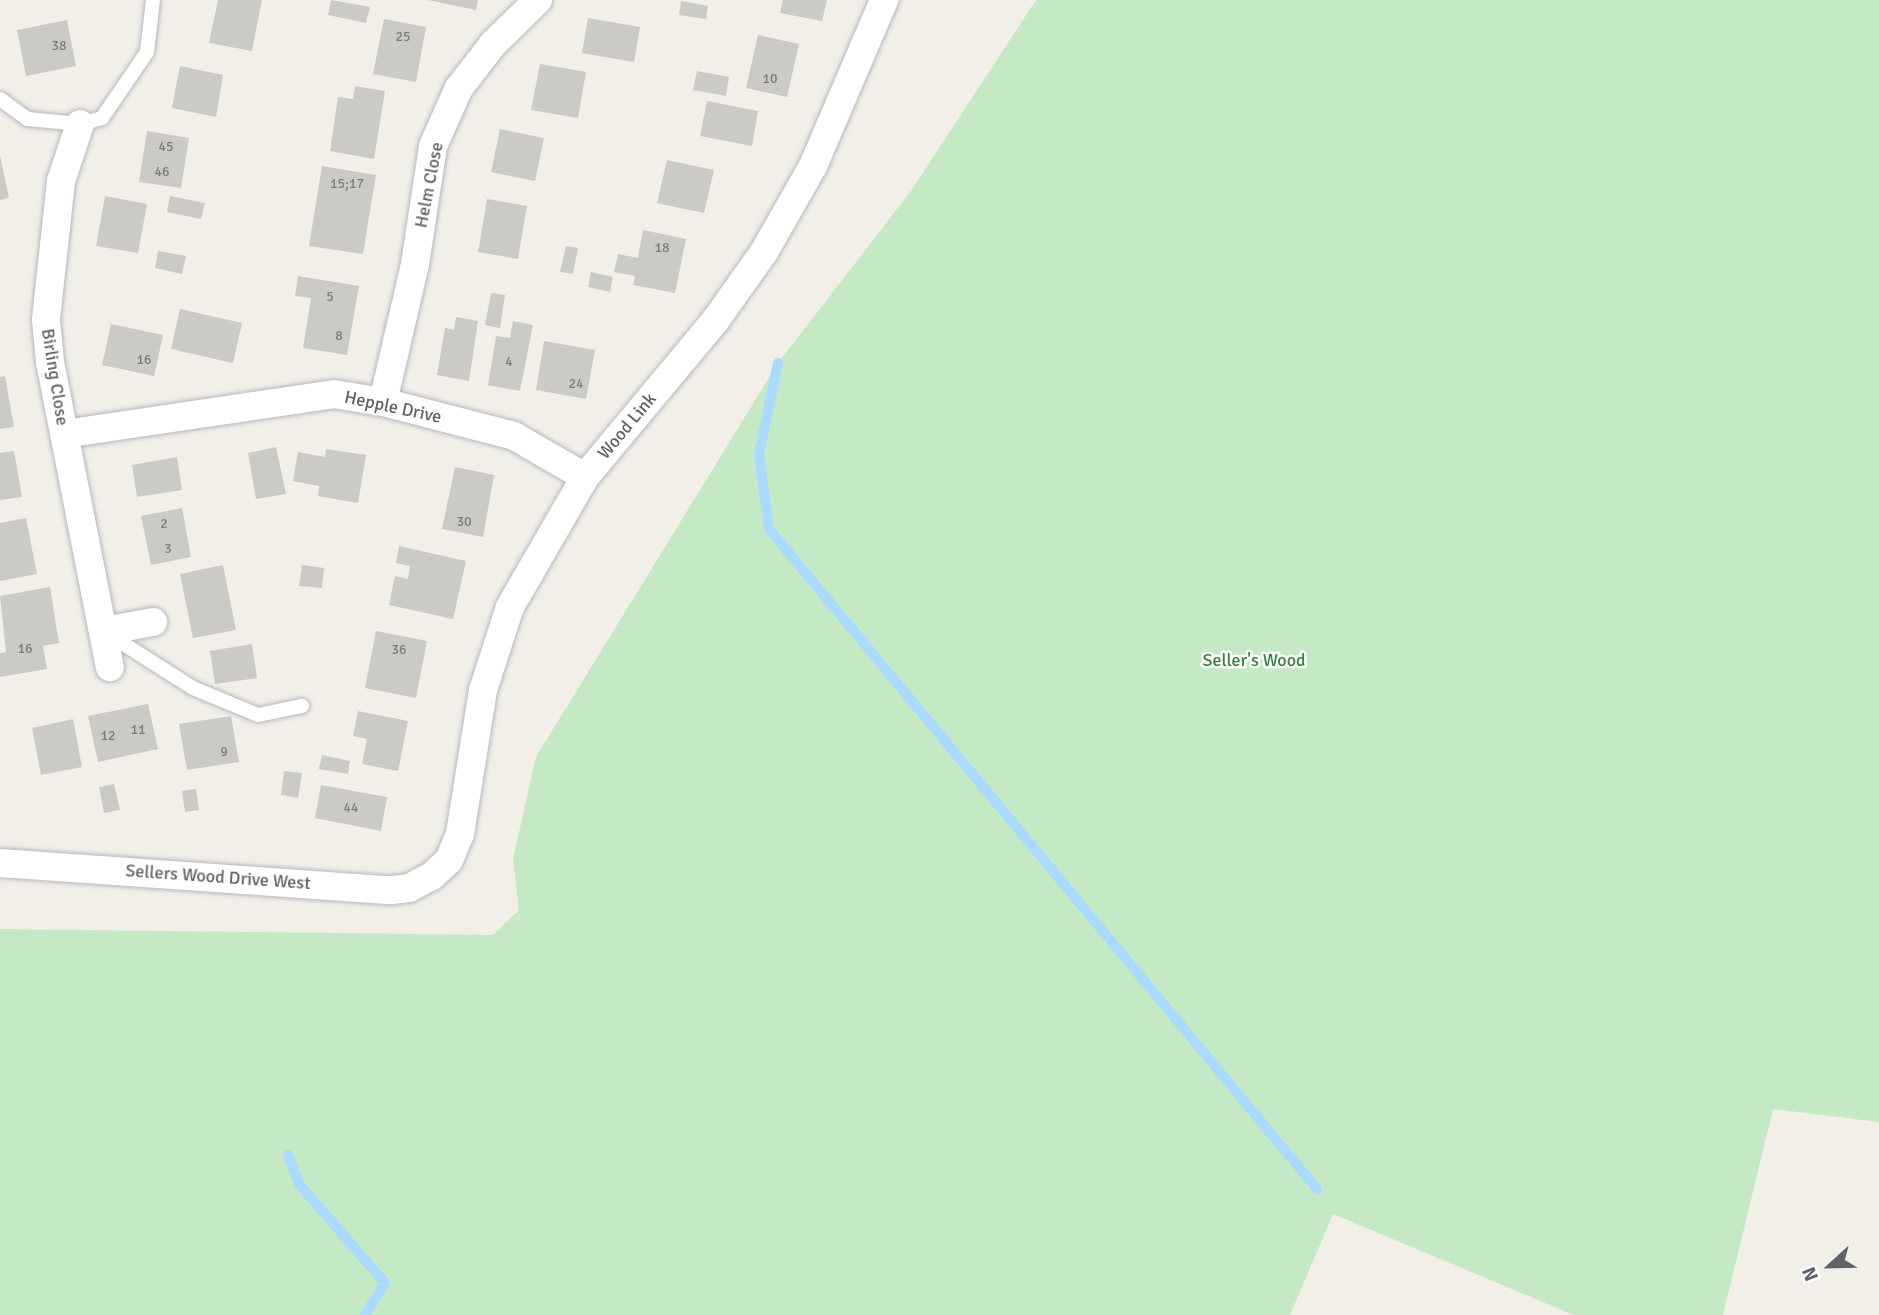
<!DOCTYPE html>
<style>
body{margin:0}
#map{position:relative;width:1879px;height:1315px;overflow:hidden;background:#f1efe8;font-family:Signika,sans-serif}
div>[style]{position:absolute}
.green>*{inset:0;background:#c5e8c5}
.stream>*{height:10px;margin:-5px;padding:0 5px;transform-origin:5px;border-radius:5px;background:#aadaff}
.building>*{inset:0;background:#cccac5}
.roads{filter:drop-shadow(0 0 2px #b5b8bc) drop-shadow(0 0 2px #b5b8bc)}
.service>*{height:14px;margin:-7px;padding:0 7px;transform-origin:7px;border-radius:7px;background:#fff}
.minor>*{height:28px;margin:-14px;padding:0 14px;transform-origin:14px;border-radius:14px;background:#fff}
span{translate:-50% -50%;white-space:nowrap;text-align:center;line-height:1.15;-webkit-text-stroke:5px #fff;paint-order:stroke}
.number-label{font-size:14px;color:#7a7d7f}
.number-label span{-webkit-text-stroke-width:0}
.street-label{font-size:18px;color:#5f6368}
.park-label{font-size:18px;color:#348238}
.north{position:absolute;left:1795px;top:1231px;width:70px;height:70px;-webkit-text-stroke:5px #fff;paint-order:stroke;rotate:248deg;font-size:19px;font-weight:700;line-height:28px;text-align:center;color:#5f6368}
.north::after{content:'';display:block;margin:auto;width:24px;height:32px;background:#5f6368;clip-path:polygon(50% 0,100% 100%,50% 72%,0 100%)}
</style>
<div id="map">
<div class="green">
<div style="clip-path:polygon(1036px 0,1879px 0,1879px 1122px,1773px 1109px,1723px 1315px,1574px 1315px,1333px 1214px,1290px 1315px,0 1315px,0 929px,493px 935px,519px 910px,513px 859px,536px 757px,778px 363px,911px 191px)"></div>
</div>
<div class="stream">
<div style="left:778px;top:363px;width:93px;rotate:101.8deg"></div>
<div style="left:759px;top:454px;width:76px;rotate:82.4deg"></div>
<div style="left:769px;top:529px;width:858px;rotate:50.3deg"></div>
<div style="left:288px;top:1155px;width:31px;rotate:69deg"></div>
<div style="left:299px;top:1184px;width:131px;rotate:49deg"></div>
<div style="left:385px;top:1283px;width:38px;rotate:122deg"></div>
</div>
<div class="building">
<div style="clip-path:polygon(218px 0,262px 0,252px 51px,209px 43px)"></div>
<div style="clip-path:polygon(331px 0,370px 7px,366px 23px,328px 15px)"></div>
<div style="clip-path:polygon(428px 0,478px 0,476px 10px)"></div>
<div style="clip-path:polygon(783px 0,827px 0,822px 21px,780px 13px)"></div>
<div style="clip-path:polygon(681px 1px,708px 6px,706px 19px,679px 15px)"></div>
<div style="clip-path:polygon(588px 18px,640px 27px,634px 62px,582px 53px)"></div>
<div style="clip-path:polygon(384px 19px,426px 27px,416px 82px,373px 74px)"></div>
<div style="clip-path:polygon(67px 20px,76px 66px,26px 76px,17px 30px)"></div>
<div style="clip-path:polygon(758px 35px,799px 44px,787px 97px,746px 88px)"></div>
<div style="clip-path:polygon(540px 64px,586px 72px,578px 118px,531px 110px)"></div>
<div style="clip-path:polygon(180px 66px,223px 75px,216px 117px,172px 108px)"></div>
<div style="clip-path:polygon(697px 71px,729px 77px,726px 96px,693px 90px)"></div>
<div style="clip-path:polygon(355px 86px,385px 91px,374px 159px,330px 151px,338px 97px,353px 99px)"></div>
<div style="clip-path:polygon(707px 101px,758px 111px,752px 146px,700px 136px)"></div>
<div style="clip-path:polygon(500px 129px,544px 138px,535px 181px,491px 172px)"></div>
<div style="clip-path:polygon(147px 131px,189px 138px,181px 188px,139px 182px)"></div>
<div style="clip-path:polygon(0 156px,9px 198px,0 200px)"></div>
<div style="clip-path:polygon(667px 160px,714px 170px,704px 213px,657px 203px)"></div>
<div style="clip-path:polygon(322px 166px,376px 175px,363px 254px,309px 246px)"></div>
<div style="clip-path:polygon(105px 196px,147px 204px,138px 253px,96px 246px)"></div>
<div style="clip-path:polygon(170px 196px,205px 203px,201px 219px,167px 212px)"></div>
<div style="clip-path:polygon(487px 199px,527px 206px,518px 259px,478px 252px)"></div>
<div style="clip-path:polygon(643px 230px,686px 239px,675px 293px,633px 285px,635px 276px,614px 272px,618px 254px,638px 258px)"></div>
<div style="clip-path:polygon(566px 246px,578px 248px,573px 274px,560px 272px)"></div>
<div style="clip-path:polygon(158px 251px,186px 256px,182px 274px,155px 268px)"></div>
<div style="clip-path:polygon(591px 272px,613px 277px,610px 292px,588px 287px)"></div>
<div style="clip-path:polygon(298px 276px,359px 286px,347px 355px,303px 348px,311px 298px,295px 296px)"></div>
<div style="clip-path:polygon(491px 293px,505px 295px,500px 328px,485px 325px)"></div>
<div style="clip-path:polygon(180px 309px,242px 323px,233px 363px,171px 349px)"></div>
<div style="clip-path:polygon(456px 317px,478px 321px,469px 381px,437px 375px,445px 328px,454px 330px)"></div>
<div style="clip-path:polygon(513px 321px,533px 325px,520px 391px,488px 385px,496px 336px,510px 338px)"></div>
<div style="clip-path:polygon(111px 324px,163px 335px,154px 376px,102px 365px)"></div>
<div style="clip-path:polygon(544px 341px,595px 350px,586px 399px,536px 390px)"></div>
<div style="clip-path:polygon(5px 376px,14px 427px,0 429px,0 377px)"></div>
<div style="clip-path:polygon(276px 447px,286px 494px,256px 499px,248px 453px)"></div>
<div style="clip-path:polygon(326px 449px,366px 455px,358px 503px,318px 496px,319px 486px,293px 481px,298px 452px,325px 457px)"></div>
<div style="clip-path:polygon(14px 451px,22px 497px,0 500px,0 453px)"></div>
<div style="clip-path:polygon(177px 457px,182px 490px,137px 497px,132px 465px)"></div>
<div style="clip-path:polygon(455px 467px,494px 475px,483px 537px,442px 529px)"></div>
<div style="clip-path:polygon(182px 508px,191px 557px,151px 565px,141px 516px)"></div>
<div style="clip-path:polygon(26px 518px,37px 574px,0 581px,0 523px)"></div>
<div style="clip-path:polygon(399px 546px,466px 561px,453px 619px,389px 605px,395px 576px,408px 579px,410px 566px,396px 563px)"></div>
<div style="clip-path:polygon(223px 565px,236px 630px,193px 638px,180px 574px)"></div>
<div style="clip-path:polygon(302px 565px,324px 568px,322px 588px,299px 586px)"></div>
<div style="clip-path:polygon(50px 587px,59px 643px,43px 646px,47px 669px,0 677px,0 653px,6px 652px,0 596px)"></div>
<div style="clip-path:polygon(376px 631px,427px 641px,416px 698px,365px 688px)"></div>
<div style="clip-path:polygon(252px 644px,257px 678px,215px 684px,210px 651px)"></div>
<div style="clip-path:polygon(148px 704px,158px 749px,98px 762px,88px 716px)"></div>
<div style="clip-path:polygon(358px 711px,408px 721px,398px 771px,362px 764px,367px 739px,353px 736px)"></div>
<div style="clip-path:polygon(231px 716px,239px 762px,187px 770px,179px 724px)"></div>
<div style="clip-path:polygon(73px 719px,82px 767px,41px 775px,32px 728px)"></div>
<div style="clip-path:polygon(322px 755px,350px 761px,348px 774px,319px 769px)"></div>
<div style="clip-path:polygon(284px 771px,302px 773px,298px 798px,281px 795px)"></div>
<div style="clip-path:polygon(114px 784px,120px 810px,104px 813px,99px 787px)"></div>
<div style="clip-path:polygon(321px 785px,387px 797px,381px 831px,315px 818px)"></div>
<div style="clip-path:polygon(196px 789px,199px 810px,185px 812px,182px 791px)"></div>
</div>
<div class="roads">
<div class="service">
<div style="left:0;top:99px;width:34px;rotate:36deg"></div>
<div style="left:28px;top:119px;width:52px;rotate:5.5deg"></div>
<div style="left:80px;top:124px;width:23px;rotate:-15deg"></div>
<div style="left:102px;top:118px;width:80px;rotate:-55.7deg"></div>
<div style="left:147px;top:52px;width:52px;rotate:-83.4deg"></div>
<div style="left:105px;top:632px;width:104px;rotate:32.5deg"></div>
<div style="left:193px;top:688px;width:70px;rotate:22.6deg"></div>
<div style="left:258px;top:715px;width:45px;rotate:-11.6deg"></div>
</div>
<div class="minor">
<div style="left:80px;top:124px;width:60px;rotate:108.4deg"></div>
<div style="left:61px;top:181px;width:140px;rotate:96.2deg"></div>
<div style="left:46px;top:320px;width:42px;rotate:84.6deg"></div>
<div style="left:50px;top:362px;width:311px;rotate:78.9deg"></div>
<div style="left:383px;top:402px;width:142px;rotate:-76.9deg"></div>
<div style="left:415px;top:264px;width:119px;rotate:-81.3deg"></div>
<div style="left:433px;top:146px;width:64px;rotate:-65.9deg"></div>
<div style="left:459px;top:88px;width:56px;rotate:-52.3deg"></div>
<div style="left:493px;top:44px;width:63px;rotate:-44.4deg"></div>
<div style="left:64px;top:434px;width:273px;rotate:-8.4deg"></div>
<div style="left:334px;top:394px;width:50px;rotate:9.3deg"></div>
<div style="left:383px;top:402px;width:135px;rotate:14.5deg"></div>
<div style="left:514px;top:436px;width:82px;rotate:30deg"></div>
<div style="left:103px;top:631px;width:51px;rotate:-10.2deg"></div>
<div style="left:0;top:863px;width:392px;rotate:4deg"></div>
<div style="left:391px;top:890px;width:18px;rotate:-6deg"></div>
<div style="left:409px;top:888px;width:26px;rotate:-28deg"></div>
<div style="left:432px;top:876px;width:23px;rotate:-43deg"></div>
<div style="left:449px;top:860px;width:28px;rotate:-67deg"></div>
<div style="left:460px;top:834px;width:146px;rotate:-80.9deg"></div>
<div style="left:483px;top:690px;width:87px;rotate:-72deg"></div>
<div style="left:510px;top:607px;width:150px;rotate:-60deg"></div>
<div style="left:585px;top:477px;width:203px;rotate:-50.2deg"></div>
<div style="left:715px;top:321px;width:85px;rotate:-54.6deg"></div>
<div style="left:764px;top:252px;width:99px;rotate:-60.3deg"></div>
<div style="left:813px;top:166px;width:181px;rotate:-66.8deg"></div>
</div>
</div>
<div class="number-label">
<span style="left:403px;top:37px">25</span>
<span style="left:59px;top:46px">38</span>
<span style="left:770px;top:79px">10</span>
<span style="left:166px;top:147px">45</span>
<span style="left:162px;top:172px">46</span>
<span style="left:347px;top:184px">15;17</span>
<span style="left:662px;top:248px">18</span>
<span style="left:330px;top:297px">5</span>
<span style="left:339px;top:336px">8</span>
<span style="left:144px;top:360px">16</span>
<span style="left:509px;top:362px">4</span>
<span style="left:576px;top:384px">24</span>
<span style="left:464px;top:522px">30</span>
<span style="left:164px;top:524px">2</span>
<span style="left:168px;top:549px">3</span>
<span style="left:25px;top:649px">16</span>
<span style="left:399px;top:650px">36</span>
<span style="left:138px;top:730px">11</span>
<span style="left:108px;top:736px">12</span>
<span style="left:224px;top:752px">9</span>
<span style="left:351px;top:808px">44</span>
</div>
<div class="street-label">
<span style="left:429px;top:185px;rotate:-79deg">Helm Close</span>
<span style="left:55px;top:377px;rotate:81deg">Birling Close</span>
<span style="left:393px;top:407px;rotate:12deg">Hepple Drive</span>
<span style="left:627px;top:426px;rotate:-50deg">Wood Link</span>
<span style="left:218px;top:877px;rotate:4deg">Sellers Wood Drive West</span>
</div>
<div class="park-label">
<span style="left:1254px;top:660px">Seller's Wood</span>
</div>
<div class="north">N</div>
</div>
